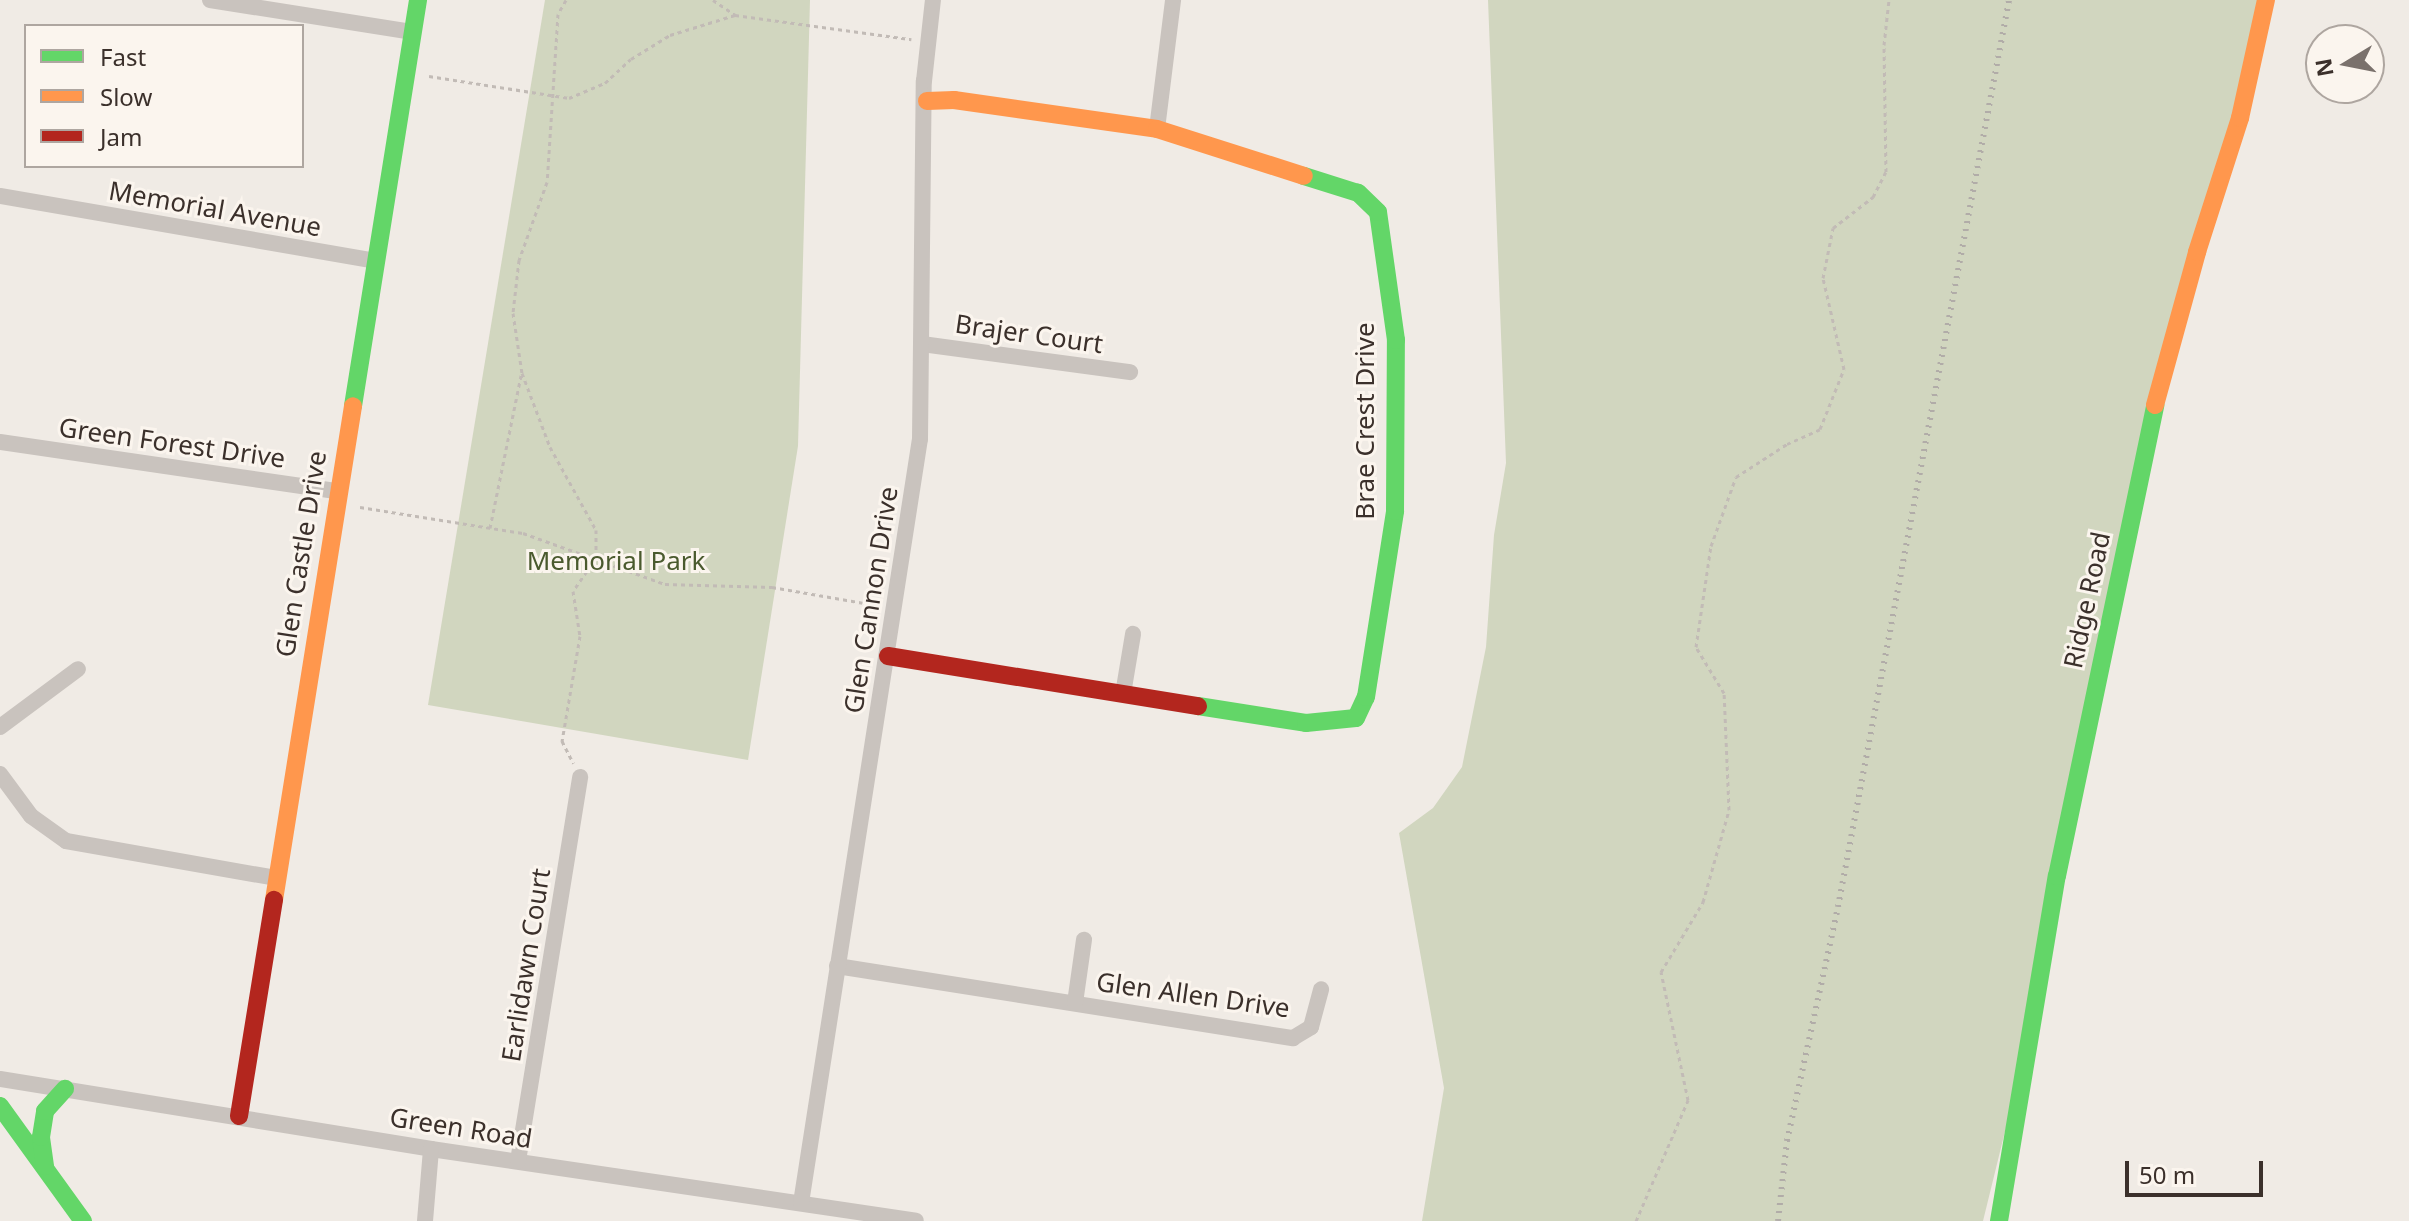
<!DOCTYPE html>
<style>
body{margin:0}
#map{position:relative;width:2409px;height:1221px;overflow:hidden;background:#f0ebe5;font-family:"Noto Sans",sans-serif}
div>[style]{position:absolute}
.green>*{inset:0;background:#d1d6bf}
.path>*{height:3px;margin-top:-1.5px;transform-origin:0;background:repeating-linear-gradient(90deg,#c2bbb6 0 4px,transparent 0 8px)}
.street>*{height:16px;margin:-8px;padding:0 8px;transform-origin:8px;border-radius:8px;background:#c9c3be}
.fast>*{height:18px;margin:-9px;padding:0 9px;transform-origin:9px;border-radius:9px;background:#63d668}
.slow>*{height:18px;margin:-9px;padding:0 9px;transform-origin:9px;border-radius:9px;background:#ff974d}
.jam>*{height:18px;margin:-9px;padding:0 9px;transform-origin:9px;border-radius:9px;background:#b3261e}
.rail>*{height:6px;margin-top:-3px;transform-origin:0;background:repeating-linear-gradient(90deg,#b1aca8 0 2px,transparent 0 8px)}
span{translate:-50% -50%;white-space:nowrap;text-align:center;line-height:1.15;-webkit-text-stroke:6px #fbf5ee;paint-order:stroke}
.street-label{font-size:26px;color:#3b302b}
.park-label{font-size:26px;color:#4a5a2e}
.legend{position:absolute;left:24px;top:24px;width:280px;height:144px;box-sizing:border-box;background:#fbf5ee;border:2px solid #aea6a0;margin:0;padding:10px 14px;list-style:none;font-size:24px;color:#3b302b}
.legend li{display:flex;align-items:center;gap:16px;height:40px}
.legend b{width:40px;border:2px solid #aea6a0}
.north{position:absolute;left:2305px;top:24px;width:80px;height:80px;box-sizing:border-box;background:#fbf5ee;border:2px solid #aea6a0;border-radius:50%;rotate:260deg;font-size:22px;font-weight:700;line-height:32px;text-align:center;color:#3b302b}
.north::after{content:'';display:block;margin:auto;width:28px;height:36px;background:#7a716c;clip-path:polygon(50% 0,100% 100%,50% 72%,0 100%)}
.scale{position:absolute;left:2125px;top:1161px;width:138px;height:36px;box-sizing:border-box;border:4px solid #3b302b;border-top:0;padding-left:10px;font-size:24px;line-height:28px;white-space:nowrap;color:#3b302b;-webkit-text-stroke:6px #fbf5ee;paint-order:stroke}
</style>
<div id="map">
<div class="green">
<div style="clip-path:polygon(545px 0,810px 0,798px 446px,748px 760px,428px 705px)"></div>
<div style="clip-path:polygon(1488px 0,2270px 0,2173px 348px,2022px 1062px,1983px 1221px,1422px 1221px,1444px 1088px,1399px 833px,1433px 808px,1462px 767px,1486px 647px,1494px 535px,1506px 463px)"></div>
</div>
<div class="path">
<div style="left:566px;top:0;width:16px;rotate:120deg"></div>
<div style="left:558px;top:14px;width:168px;rotate:93.7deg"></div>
<div style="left:547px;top:182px;width:83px;rotate:109.7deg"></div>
<div style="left:519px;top:260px;width:53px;rotate:96.5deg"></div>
<div style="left:513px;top:313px;width:61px;rotate:81.5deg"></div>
<div style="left:522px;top:373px;width:79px;rotate:69.3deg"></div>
<div style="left:550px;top:447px;width:95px;rotate:61deg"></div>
<div style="left:596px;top:530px;width:28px;rotate:90deg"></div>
<div style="left:596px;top:558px;width:40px;rotate:124.9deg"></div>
<div style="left:573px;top:591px;width:46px;rotate:81.2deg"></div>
<div style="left:580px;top:636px;width:107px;rotate:99.7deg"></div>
<div style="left:562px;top:741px;width:25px;rotate:63deg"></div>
<div style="left:713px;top:0;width:27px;rotate:34deg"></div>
<div style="left:429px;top:76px;width:142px;rotate:8.9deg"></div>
<div style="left:569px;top:98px;width:39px;rotate:-23deg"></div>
<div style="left:605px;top:83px;width:35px;rotate:-43deg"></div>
<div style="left:631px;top:59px;width:46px;rotate:-31.6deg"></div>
<div style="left:670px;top:35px;width:68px;rotate:-17.1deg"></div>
<div style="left:735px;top:15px;width:178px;rotate:7.8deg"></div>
<div style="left:360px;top:507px;width:165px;rotate:9.1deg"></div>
<div style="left:523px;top:533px;width:151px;rotate:19.8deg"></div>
<div style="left:665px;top:584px;width:107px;rotate:1.6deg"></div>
<div style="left:772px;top:587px;width:105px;rotate:9.9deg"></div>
<div style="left:490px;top:528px;width:156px;rotate:-78.5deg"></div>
<div style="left:1636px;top:1221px;width:132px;rotate:-66.7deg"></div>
<div style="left:1688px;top:1100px;width:131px;rotate:-101.9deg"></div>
<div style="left:1661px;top:972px;width:82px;rotate:-59deg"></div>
<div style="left:1703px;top:902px;width:96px;rotate:-74.2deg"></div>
<div style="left:1729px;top:810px;width:117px;rotate:-92.4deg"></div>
<div style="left:1724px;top:693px;width:54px;rotate:-121.3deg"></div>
<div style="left:1696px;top:647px;width:102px;rotate:-81.6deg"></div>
<div style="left:1711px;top:546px;width:73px;rotate:-70.1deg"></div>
<div style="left:1736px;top:477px;width:61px;rotate:-32.9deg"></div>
<div style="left:1787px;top:444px;width:36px;rotate:-24deg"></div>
<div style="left:1820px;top:429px;width:65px;rotate:-68.2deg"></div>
<div style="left:1844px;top:369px;width:93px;rotate:-103deg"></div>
<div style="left:1823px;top:278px;width:51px;rotate:-78.7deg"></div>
<div style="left:1833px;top:228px;width:51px;rotate:-37.8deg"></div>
<div style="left:1873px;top:197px;width:28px;rotate:-63deg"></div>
<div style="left:1886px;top:172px;width:127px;rotate:-90.9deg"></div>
<div style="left:1884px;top:45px;width:45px;rotate:-83.7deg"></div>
</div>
<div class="street">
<div style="left:210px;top:0;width:204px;rotate:9deg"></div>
<div style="left:1157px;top:129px;width:130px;rotate:-82.9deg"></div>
<div style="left:0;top:196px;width:381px;rotate:9.8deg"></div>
<div style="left:922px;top:344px;width:210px;rotate:7.7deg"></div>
<div style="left:0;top:442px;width:341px;rotate:8.3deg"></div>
<div style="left:1123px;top:694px;width:61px;rotate:-80.5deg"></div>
<div style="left:0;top:727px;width:97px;rotate:-36.6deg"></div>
<div style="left:0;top:774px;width:52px;rotate:53.6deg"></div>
<div style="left:31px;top:816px;width:43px;rotate:35.5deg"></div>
<div style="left:66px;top:841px;width:213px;rotate:10deg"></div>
<div style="left:837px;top:966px;width:462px;rotate:9deg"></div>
<div style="left:1293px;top:1038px;width:21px;rotate:-31deg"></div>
<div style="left:1311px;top:1027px;width:39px;rotate:-75deg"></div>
<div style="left:1075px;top:1003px;width:64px;rotate:-81.9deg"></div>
<div style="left:0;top:1079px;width:437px;rotate:9.2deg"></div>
<div style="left:431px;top:1149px;width:490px;rotate:8.4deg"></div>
<div style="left:518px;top:1161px;width:389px;rotate:-80.8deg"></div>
<div style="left:801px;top:1203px;width:773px;rotate:-81.15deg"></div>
<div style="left:920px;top:439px;width:358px;rotate:-89.4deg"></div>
<div style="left:924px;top:81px;width:81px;rotate:-83.7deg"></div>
<div style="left:425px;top:1221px;width:72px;rotate:-85.2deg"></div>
</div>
<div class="fast">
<div style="left:353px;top:406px;width:411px;rotate:-80.9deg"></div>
<div style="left:1198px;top:706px;width:109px;rotate:8.9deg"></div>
<div style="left:1306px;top:723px;width:50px;rotate:-5.7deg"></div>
<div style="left:1356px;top:718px;width:23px;rotate:-65deg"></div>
<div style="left:1366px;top:697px;width:188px;rotate:-81.1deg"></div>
<div style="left:1395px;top:511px;width:171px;rotate:-89.7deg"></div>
<div style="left:1396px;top:340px;width:129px;rotate:-98deg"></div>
<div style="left:1378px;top:212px;width:28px;rotate:-136deg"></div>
<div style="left:1358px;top:193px;width:57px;rotate:-162.5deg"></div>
<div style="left:0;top:1106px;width:142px;rotate:54.2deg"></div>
<div style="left:45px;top:1166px;width:29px;rotate:-98deg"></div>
<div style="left:41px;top:1137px;width:26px;rotate:-81deg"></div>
<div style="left:45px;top:1111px;width:30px;rotate:-48deg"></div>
<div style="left:1999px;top:1221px;width:350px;rotate:-80.5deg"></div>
<div style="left:2057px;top:876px;width:481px;rotate:-78.2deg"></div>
</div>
<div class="slow">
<div style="left:927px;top:101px;width:27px;rotate:-2deg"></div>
<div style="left:954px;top:100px;width:205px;rotate:8.1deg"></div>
<div style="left:1157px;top:129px;width:154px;rotate:17.7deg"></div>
<div style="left:2155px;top:405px;width:159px;rotate:-74.6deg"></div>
<div style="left:2197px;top:252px;width:141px;rotate:-72.2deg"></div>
<div style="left:2240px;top:118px;width:121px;rotate:-77.6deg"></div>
<div style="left:274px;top:900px;width:500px;rotate:-80.91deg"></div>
</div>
<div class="jam">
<div style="left:888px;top:656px;width:314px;rotate:9.2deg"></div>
<div style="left:239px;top:1116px;width:219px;rotate:-80.8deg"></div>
</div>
<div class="rail">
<div style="left:1778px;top:1221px;width:81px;rotate:-83.6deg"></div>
<div style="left:1787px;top:1141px;width:239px;rotate:-77.7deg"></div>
<div style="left:1838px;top:907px;width:923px;rotate:-79.32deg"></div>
</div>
<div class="street-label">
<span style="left:215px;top:209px;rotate:10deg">Memorial Avenue</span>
<span style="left:1029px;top:334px;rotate:8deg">Brajer Court</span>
<span style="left:1365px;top:421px;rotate:-90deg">Brae Crest Drive</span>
<span style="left:172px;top:443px;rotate:8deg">Green Forest Drive</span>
<span style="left:301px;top:554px;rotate:-81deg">Glen Castle Drive</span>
<span style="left:871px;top:600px;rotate:-81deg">Glen Cannon Drive</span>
<span style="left:2087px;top:600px;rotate:-78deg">Ridge Road</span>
<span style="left:526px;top:965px;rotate:-81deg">Earlidawn Court</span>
<span style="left:1193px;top:995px;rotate:8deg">Glen Allen Drive</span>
<span style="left:461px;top:1128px;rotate:9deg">Green Road</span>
</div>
<div class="park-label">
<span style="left:616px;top:561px">Memorial Park</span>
</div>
<ul class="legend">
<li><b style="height:10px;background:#63d668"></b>Fast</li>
<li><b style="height:10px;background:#ff974d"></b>Slow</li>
<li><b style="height:10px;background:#b3261e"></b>Jam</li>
</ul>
<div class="north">N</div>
<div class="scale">50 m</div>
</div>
